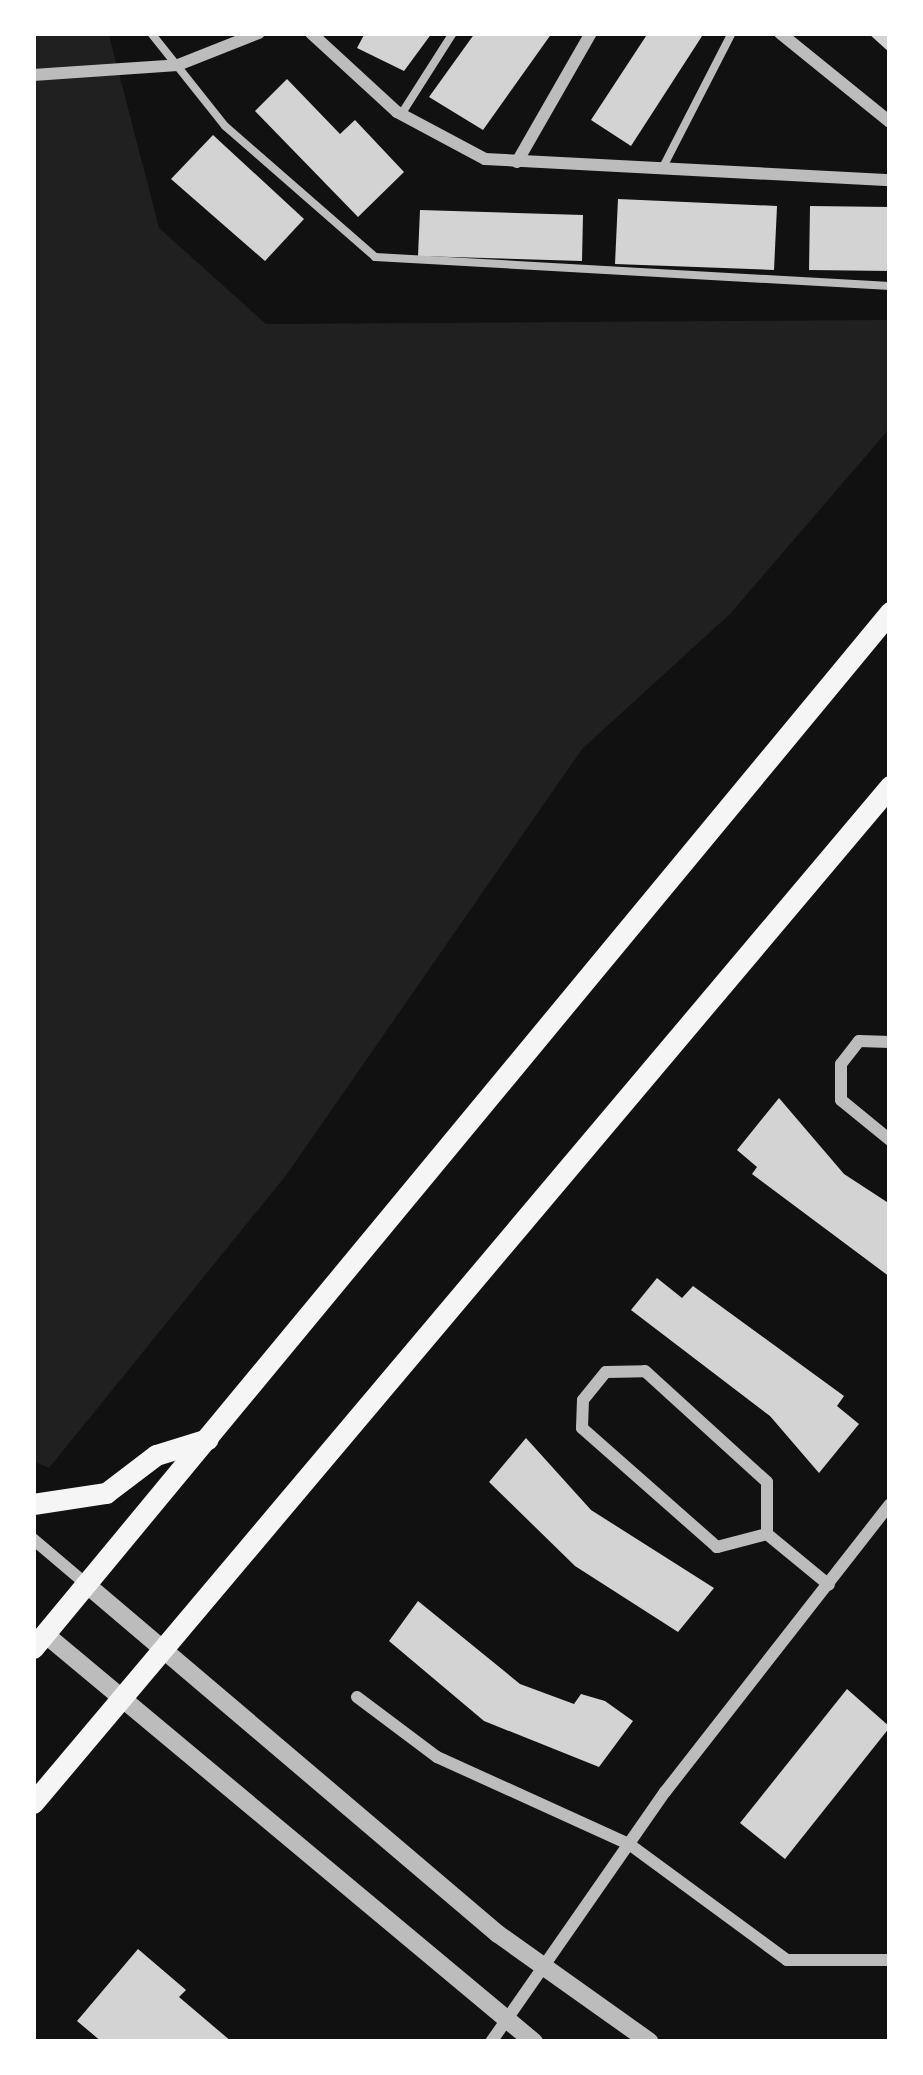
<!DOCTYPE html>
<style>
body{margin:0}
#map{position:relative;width:923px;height:2075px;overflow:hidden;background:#111;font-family:Manrope,sans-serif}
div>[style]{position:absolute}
.green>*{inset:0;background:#202020}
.building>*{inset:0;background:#d3d3d3}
.service>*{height:8px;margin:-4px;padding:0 4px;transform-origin:4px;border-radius:4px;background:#bcbcbc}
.minor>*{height:12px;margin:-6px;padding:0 6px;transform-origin:6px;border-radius:6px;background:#bcbcbc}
.tertiary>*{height:18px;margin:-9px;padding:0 9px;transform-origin:9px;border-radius:9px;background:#bcbcbc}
.primary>*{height:21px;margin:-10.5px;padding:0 10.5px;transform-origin:10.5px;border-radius:10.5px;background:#f5f5f5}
span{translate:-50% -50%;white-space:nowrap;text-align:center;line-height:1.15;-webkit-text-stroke:10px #fff;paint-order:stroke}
.frame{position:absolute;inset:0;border:36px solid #fff;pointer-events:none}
</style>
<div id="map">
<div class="green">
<div style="clip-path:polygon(33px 33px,109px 35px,159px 228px,266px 324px,890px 320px,890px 428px,730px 614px,582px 749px,287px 1174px,49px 1468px,33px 1461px)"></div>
</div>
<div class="building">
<div style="clip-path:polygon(365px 33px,432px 33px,404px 71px,357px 48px)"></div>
<div style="clip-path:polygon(475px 33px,552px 33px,483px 130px,429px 97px)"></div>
<div style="clip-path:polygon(648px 33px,704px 33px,631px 146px,591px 120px)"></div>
<div style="clip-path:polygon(868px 33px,890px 33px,890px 53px)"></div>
<div style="clip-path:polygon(287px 79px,340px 134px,355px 120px,404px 172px,358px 217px,255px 111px)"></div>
<div style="clip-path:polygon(213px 135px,304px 219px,265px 261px,171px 179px)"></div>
<div style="clip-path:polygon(618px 199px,777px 206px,774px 270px,615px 264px)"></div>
<div style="clip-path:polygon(810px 206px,890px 207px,890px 271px,809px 270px)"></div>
<div style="clip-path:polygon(420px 210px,583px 215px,582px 261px,418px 256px)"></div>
<div style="clip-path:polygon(779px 1098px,844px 1174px,890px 1204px,890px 1277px,752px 1174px,757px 1167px,737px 1150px)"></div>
<div style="clip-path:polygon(657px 1278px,682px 1298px,693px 1286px,844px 1396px,837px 1406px,859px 1424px,819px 1473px,770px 1416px,631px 1310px)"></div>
<div style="clip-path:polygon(526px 1438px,591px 1510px,714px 1588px,678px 1632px,575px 1566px,489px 1482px)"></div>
<div style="clip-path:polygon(418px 1601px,520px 1684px,574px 1704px,581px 1694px,605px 1701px,633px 1721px,599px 1767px,484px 1721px,389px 1641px)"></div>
<div style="clip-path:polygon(847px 1689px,890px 1727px,785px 1859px,740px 1823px)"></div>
<div style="clip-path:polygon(138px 1949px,186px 1990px,179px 1997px,232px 2042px,102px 2042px,77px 2021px)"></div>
</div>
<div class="service">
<div style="left:151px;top:33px;width:119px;rotate:51.5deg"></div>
<div style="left:225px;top:126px;width:199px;rotate:41.1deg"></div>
<div style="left:375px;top:257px;width:516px;rotate:3.22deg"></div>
<div style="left:402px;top:113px;width:95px;rotate:-57.5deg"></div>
<div style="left:663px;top:167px;width:151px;rotate:-62.8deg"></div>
</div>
<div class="minor">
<div style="left:311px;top:33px;width:117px;rotate:42.6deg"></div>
<div style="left:397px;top:112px;width:100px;rotate:28.1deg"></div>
<div style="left:485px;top:159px;width:406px;rotate:3deg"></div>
<div style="left:780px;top:33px;width:141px;rotate:39deg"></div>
<div style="left:33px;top:75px;width:145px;rotate:-3.9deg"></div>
<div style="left:178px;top:65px;width:87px;rotate:-21.6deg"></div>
<div style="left:517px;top:162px;width:149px;rotate:-60.2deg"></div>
<div style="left:890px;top:1042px;width:31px;rotate:-178deg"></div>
<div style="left:859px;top:1041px;width:29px;rotate:128deg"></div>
<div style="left:841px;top:1064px;width:36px;rotate:90deg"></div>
<div style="left:841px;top:1100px;width:63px;rotate:39.2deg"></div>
<div style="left:767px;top:1534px;width:52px;rotate:165.4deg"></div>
<div style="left:717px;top:1547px;width:180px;rotate:-138.6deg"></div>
<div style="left:582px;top:1428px;width:28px;rotate:-88deg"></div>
<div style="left:583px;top:1400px;width:36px;rotate:-51deg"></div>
<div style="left:606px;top:1372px;width:39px;rotate:-1deg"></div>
<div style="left:645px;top:1371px;width:165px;rotate:42.3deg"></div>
<div style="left:767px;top:1482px;width:52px;rotate:90deg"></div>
<div style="left:767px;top:1534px;width:80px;rotate:39.4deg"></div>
<div style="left:33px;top:1539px;width:70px;rotate:40.3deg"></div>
<div style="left:357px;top:1697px;width:100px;rotate:36.9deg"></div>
<div style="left:437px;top:1757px;width:211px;rotate:24.4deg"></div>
<div style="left:629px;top:1844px;width:196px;rotate:36.3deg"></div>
<div style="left:787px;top:1960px;width:103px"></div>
<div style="left:491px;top:2042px;width:305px;rotate:-55.2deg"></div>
<div style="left:665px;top:1792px;width:365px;rotate:-52deg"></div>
</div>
<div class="tertiary">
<div style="left:86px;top:1584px;width:541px;rotate:40.35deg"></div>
<div style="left:498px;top:1934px;width:186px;rotate:35.4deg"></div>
<div style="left:45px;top:1634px;width:637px;rotate:39.84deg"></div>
</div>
<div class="primary">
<div style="left:33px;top:1504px;width:74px;rotate:-8.6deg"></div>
<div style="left:106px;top:1493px;width:63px;rotate:-37.2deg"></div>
<div style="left:156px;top:1455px;width:54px;rotate:-17.1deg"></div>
<div style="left:33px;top:1648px;width:1345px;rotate:-50.4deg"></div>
<div style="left:33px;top:1803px;width:1330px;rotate:-49.88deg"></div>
</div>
<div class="frame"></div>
</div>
